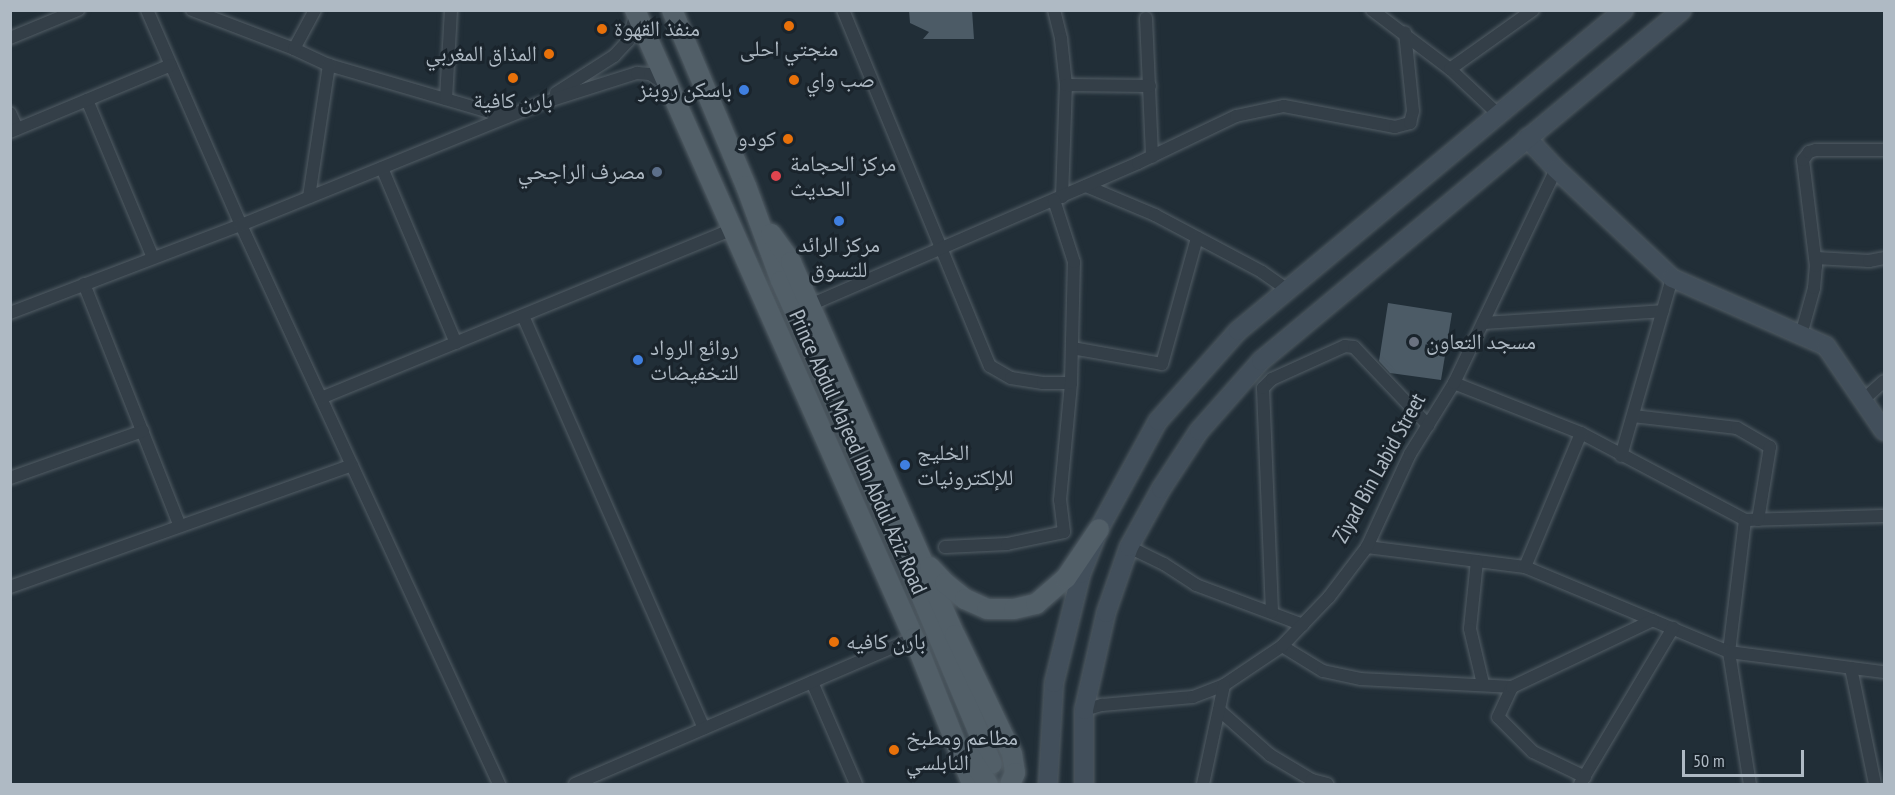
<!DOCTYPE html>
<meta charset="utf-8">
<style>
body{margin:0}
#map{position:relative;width:1895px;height:795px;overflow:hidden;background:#212e37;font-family:"PT Sans Narrow","Noto Naskh Arabic",sans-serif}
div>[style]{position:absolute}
.building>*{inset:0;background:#4c5b66}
.primary-tunnel>*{height:20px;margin-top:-10px;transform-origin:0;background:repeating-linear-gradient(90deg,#36434c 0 20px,transparent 0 30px)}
.roads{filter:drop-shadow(0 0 2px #525d65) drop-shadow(0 0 2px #525d65)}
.minor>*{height:12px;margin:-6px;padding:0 6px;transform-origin:6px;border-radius:6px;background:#343f48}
.secondary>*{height:18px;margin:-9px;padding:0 9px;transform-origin:9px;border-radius:9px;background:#424f5b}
.primary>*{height:20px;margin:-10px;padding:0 10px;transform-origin:10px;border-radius:10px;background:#525f68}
.dots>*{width:16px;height:16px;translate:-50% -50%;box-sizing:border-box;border:3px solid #1a242c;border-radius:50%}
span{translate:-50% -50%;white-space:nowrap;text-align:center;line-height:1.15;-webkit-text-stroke:6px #1a242c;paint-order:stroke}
.poi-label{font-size:22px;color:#afbac4}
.left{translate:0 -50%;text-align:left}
.right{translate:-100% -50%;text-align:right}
.street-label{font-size:22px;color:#afbac4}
.frame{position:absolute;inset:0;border:12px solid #afbac4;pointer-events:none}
.scale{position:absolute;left:1682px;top:750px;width:122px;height:27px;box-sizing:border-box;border:3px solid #afbac4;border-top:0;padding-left:8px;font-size:18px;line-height:21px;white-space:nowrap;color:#afbac4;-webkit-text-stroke:4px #1a242c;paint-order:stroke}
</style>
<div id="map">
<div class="building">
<div style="clip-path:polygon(909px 10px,972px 10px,974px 39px,923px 39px,929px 32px,910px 23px)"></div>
<div style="clip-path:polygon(1388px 303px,1452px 313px,1441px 380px,1390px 373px,1379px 361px)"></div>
</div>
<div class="primary-tunnel">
<div style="left:992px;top:764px;width:22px;rotate:66deg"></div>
</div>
<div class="roads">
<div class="minor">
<div style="left:147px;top:10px;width:235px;rotate:66.4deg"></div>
<div style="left:241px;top:225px;width:616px;rotate:65.22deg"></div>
<div style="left:192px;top:10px;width:109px;rotate:20.9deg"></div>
<div style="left:294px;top:49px;width:38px;rotate:25deg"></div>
<div style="left:329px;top:65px;width:185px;rotate:16.3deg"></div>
<div style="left:843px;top:10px;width:385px;rotate:67.6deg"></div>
<div style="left:990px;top:366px;width:24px;rotate:30deg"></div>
<div style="left:1011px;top:378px;width:32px;rotate:9deg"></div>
<div style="left:1043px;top:383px;width:28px"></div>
<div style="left:1054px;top:10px;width:30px;rotate:76deg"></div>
<div style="left:1061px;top:39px;width:46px;rotate:83.8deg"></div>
<div style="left:1372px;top:10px;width:98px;rotate:37.1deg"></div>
<div style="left:1450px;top:69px;width:67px;rotate:43.2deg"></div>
<div style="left:1146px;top:18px;width:139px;rotate:87.5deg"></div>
<div style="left:10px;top:38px;width:74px;rotate:-22.4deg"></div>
<div style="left:294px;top:49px;width:44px;rotate:-61.7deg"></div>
<div style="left:1450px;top:69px;width:102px;rotate:-35.4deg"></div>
<div style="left:556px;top:93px;width:69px;rotate:-32.5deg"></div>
<div style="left:614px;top:56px;width:21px;rotate:-47deg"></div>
<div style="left:628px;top:41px;width:29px;rotate:-74deg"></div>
<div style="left:446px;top:99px;width:89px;rotate:-86.8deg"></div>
<div style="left:87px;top:100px;width:171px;rotate:67.3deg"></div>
<div style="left:10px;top:113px;width:17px;rotate:66deg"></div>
<div style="left:10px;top:132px;width:174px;rotate:-22.6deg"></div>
<div style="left:382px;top:168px;width:190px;rotate:67.1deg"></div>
<div style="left:1086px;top:186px;width:75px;rotate:22.8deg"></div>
<div style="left:1155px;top:215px;width:121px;rotate:28deg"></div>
<div style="left:1262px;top:272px;width:32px;rotate:35deg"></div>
<div style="left:309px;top:197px;width:134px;rotate:-81.4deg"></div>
<div style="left:1062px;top:197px;width:112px;rotate:-88deg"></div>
<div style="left:1066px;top:85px;width:84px;rotate:0.7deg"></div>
<div style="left:1816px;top:258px;width:53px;rotate:3.2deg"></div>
<div style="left:1869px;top:261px;width:15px;rotate:-11deg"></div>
<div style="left:84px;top:284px;width:260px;rotate:68.4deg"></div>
<div style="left:810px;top:305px;width:357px;rotate:-23.4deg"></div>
<div style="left:1138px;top:163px;width:109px;rotate:-25.6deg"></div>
<div style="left:1236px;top:116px;width:49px;rotate:-11.8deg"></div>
<div style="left:1284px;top:106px;width:113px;rotate:10.7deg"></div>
<div style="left:1395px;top:127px;width:16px;rotate:-15deg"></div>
<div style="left:1410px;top:123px;width:12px;rotate:-76deg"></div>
<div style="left:1413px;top:111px;width:79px;rotate:-95.8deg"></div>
<div style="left:10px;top:313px;width:247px;rotate:-20.9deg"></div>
<div style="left:241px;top:225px;width:322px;rotate:-22.1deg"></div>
<div style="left:539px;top:104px;width:103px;rotate:-17.6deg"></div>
<div style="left:637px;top:73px;width:13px;rotate:4deg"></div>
<div style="left:650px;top:74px;width:22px;rotate:34deg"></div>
<div style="left:523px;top:316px;width:450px;rotate:66.3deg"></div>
<div style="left:1483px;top:323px;width:180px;rotate:-3.8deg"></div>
<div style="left:1801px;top:335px;width:49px;rotate:-74.5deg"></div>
<div style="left:1814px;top:288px;width:22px;rotate:-85deg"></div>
<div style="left:1816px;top:266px;width:107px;rotate:-97deg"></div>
<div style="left:1803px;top:160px;width:10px;rotate:-53deg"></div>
<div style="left:1809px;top:152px;width:7px;rotate:-16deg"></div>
<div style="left:1816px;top:150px;width:68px"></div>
<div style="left:1072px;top:348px;width:91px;rotate:10.1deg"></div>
<div style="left:1162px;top:364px;width:131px;rotate:-74.5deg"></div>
<div style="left:1454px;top:383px;width:136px;rotate:21.5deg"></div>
<div style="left:1581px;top:433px;width:186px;rotate:27.9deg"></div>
<div style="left:1745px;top:520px;width:139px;rotate:-1.6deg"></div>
<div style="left:321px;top:398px;width:445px;rotate:-22.3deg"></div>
<div style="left:1863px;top:400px;width:28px;rotate:-42deg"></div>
<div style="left:1633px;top:416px;width:105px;rotate:6.6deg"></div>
<div style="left:1737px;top:428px;width:38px;rotate:30deg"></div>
<div style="left:1770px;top:447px;width:74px;rotate:99.3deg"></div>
<div style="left:1621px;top:456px;width:185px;rotate:-74deg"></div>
<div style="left:10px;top:478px;width:141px;rotate:-19.5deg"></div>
<div style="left:1745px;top:520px;width:133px;rotate:96.9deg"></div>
<div style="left:1729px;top:652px;width:134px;rotate:81deg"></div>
<div style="left:945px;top:547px;width:62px;rotate:-2.8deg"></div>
<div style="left:1007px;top:544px;width:58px;rotate:-11.9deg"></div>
<div style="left:1064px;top:532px;width:32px;rotate:-97deg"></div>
<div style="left:1060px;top:500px;width:118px;rotate:-84.6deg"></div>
<div style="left:1071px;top:383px;width:121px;rotate:-88.6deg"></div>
<div style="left:1074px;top:262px;width:65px;rotate:-107.9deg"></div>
<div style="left:1129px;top:547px;width:39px;rotate:26deg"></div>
<div style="left:1164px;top:564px;width:38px;rotate:33deg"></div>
<div style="left:1196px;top:585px;width:114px;rotate:20.5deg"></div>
<div style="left:1367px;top:547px;width:159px;rotate:7.2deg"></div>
<div style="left:1525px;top:567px;width:221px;rotate:22.6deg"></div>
<div style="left:1729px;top:652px;width:156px;rotate:7.4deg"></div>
<div style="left:1477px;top:561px;width:68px;rotate:95.9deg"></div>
<div style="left:1470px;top:629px;width:57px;rotate:76.7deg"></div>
<div style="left:1525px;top:567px;width:145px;rotate:-67.3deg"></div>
<div style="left:10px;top:587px;width:363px;rotate:-19.6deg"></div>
<div style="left:1272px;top:612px;width:224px;rotate:-92.3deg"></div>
<div style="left:1263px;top:388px;width:13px;rotate:-45deg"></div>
<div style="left:1272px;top:379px;width:80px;rotate:-24.3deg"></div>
<div style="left:1345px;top:346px;width:9px;rotate:6deg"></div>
<div style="left:1354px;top:347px;width:108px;rotate:46.5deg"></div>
<div style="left:1282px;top:646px;width:48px;rotate:31.4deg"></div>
<div style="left:1323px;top:671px;width:39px;rotate:12deg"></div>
<div style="left:1361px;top:679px;width:151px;rotate:3deg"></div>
<div style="left:1851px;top:668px;width:118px;rotate:78.3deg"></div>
<div style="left:812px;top:682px;width:111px;rotate:66.7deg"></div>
<div style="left:1084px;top:710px;width:19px;rotate:-16deg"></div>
<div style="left:1102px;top:705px;width:91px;rotate:-5deg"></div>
<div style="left:1193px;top:697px;width:33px;rotate:-21deg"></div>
<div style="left:1224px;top:685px;width:70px;rotate:-33.9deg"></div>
<div style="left:1282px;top:646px;width:68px;rotate:-46.2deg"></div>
<div style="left:1329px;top:597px;width:63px;rotate:-52.8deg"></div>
<div style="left:1367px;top:547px;width:102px;rotate:-65.2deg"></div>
<div style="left:1410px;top:454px;width:84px;rotate:-58.2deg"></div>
<div style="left:1454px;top:383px;width:237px;rotate:-64.5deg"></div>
<div style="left:1219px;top:710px;width:68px;rotate:41.4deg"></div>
<div style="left:1270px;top:755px;width:49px;rotate:30.8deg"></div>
<div style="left:1312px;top:780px;width:16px;rotate:15deg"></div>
<div style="left:1585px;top:777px;width:58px;rotate:-154.3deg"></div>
<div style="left:1533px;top:752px;width:49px;rotate:-135deg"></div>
<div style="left:1498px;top:717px;width:33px;rotate:-65deg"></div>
<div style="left:1512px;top:687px;width:156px;rotate:-25.4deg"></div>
<div style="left:575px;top:784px;width:369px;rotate:-23.3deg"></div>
<div style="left:1203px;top:784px;width:101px;rotate:-78deg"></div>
<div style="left:1580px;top:784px;width:182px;rotate:-59.2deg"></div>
</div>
<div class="secondary">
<div style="left:1527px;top:138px;width:42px;rotate:46.9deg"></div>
<div style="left:1556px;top:169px;width:159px;rotate:43.2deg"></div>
<div style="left:1672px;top:278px;width:168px;rotate:23.8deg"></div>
<div style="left:1826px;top:346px;width:103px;rotate:55.7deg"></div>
<div style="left:1048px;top:784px;width:101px;rotate:-86.6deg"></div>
<div style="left:1054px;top:683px;width:112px;rotate:-76.1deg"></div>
<div style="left:1081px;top:574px;width:48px;rotate:-68.2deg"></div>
<div style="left:1099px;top:529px;width:123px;rotate:-61.4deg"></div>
<div style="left:1158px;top:421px;width:120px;rotate:-48.4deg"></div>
<div style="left:1238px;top:331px;width:502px;rotate:-39.75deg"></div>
<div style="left:1084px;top:784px;width:74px;rotate:-90deg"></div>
<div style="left:1084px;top:710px;width:99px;rotate:-77.2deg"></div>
<div style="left:1106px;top:613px;width:70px;rotate:-70.8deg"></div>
<div style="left:1129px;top:547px;width:66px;rotate:-61.1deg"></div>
<div style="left:1161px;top:489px;width:69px;rotate:-56.8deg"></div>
<div style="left:1199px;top:431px;width:94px;rotate:-48.5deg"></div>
<div style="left:1261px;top:361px;width:548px;rotate:-39.82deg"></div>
</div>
<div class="primary">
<div style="left:635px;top:10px;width:687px;rotate:66.05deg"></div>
<div style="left:914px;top:638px;width:157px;rotate:68.3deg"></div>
<div style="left:672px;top:10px;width:191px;rotate:67.2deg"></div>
<div style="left:746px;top:186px;width:101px;rotate:69.8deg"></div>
<div style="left:781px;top:281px;width:321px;rotate:65.9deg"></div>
<div style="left:912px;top:574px;width:206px;rotate:67.2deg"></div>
<div style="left:771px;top:234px;width:34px;rotate:54deg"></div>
<div style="left:791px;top:262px;width:407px;rotate:66.3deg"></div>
<div style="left:955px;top:635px;width:132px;rotate:64.4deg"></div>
<div style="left:1012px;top:754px;width:19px;rotate:81deg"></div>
<div style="left:1015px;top:773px;width:12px;rotate:114deg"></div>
<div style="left:930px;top:567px;width:22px;rotate:47deg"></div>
<div style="left:945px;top:583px;width:26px;rotate:39deg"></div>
<div style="left:965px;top:599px;width:24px;rotate:24deg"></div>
<div style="left:987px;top:609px;width:27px"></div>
<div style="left:1014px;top:609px;width:23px;rotate:-13deg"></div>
<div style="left:1036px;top:604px;width:40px;rotate:-41deg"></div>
<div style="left:1066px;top:578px;width:59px;rotate:-56deg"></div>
<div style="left:969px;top:755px;width:35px;rotate:57deg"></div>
</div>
</div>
<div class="dots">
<div style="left:789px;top:26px;background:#e8710a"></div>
<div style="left:602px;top:29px;background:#e8710a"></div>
<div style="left:549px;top:54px;background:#e8710a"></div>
<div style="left:513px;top:78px;background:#e8710a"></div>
<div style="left:794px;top:80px;background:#e8710a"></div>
<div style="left:744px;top:90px;background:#3f7fe0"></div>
<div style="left:788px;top:139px;background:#e8710a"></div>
<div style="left:657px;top:172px;background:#5c6f8a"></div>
<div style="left:776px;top:176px;background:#e0444e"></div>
<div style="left:839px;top:221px;background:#3f7fe0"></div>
<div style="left:1414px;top:342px;background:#6b7280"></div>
<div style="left:638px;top:360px;background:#3f7fe0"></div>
<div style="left:905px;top:465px;background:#3f7fe0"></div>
<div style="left:834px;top:642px;background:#e8710a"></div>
<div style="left:894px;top:750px;background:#e8710a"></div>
</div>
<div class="poi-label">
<span class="left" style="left:614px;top:29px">منفذ القهوة</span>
<span style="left:789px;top:49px">منجتي احلى</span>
<span class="right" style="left:537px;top:54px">المذاق المغربي</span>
<span class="left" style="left:806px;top:80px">صب واي</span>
<span class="right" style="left:732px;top:90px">باسكن روبنز</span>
<span style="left:513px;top:101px">بارن كافية</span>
<span class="right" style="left:776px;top:139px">كودو</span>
<span class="left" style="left:790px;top:176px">مركز الحجامة<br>الحديث</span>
<span class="right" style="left:645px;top:172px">مصرف الراجحي</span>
<span style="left:839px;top:257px">مركز الرائد<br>للتسوق</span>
<span class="left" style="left:1426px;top:342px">مسجد التعاون</span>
<span class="left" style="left:650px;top:360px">روائع الرواد<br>للتخفيضات</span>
<span class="left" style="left:917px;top:465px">الخليج<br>للإلكترونيات</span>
<span class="left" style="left:846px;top:642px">بارن كافيه</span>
<span class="left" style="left:906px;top:750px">مطاعم ومطبخ<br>النابلسي</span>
</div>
<div class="street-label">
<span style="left:858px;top:452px;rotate:66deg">Prince Abdul Majeed Ibn Abdul Aziz Road</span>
<span style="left:1379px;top:468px;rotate:-61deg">Ziyad Bin Labid Street</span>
</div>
<div class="frame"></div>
<div class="scale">50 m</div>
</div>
